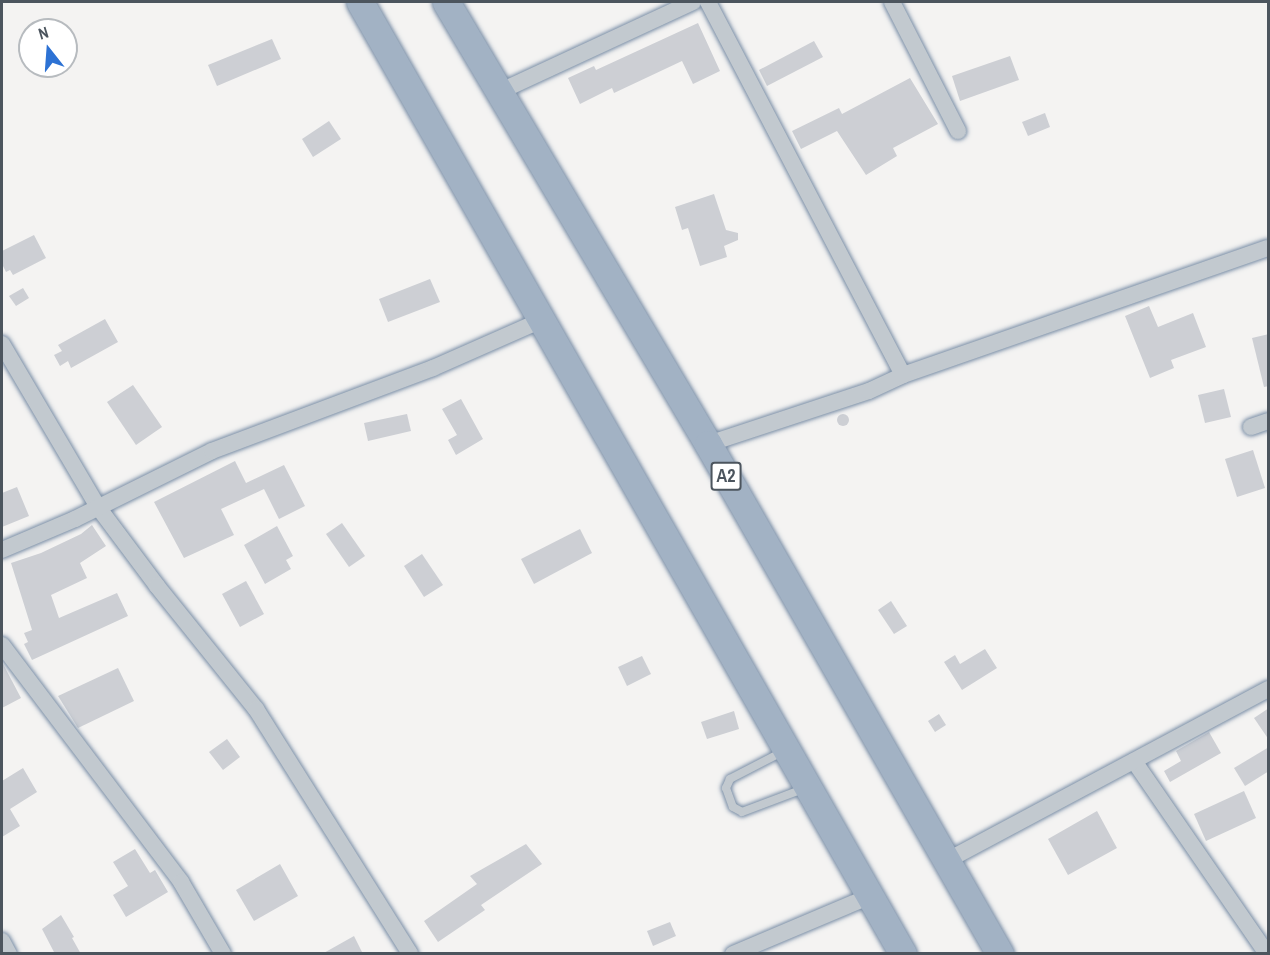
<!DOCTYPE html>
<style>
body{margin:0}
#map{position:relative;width:1270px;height:955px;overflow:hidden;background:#f4f3f2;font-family:"Archivo Narrow",sans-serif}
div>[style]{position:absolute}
.building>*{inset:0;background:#cdcfd4}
.round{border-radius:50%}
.roads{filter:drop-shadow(0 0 2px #7b8fa7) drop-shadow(0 0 2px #7b8fa7)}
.service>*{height:8px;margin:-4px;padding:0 4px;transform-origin:4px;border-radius:4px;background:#c2c9cf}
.minor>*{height:16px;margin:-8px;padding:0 8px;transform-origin:8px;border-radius:8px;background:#c2c9cf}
.trunk>*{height:27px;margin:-13.5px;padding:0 13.5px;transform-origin:13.5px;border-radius:13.5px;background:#a2b2c4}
span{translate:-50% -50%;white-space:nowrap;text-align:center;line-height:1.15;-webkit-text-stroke:4.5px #fff;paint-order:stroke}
.shield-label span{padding:2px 4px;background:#fff;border:2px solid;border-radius:4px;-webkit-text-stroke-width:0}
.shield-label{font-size:18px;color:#4c555e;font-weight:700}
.frame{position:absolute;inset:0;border:3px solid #4c555e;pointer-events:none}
.north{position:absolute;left:18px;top:18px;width:60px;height:60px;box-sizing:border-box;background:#fff;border:2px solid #b7bbbf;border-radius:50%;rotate:343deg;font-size:16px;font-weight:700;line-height:24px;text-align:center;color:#4c555e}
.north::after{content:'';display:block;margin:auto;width:21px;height:27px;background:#2d72d4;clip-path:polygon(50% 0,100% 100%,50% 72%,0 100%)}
</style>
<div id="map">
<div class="building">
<div style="clip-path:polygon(698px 23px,720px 71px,693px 84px,682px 61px,614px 93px,612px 88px,580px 104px,568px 78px,594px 66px,596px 70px)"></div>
<div style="clip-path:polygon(272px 39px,281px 59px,217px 86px,208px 65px)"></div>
<div style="clip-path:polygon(814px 41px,823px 57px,767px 86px,759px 70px)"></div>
<div style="clip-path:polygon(1010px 56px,1019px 80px,960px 101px,952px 76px)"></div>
<div style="clip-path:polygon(910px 78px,938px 124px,893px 148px,897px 156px,866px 175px,837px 131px,801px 149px,792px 131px,839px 108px,842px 114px)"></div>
<div style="clip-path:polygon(1045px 113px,1050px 127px,1028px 136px,1022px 122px)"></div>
<div style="clip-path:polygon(329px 121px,341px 139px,313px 157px,302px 139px)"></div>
<div style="clip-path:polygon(714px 194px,726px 230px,738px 233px,738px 240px,724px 246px,727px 257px,700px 266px,688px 228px,682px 230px,675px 207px)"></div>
<div style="clip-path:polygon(34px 235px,46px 258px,13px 275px,10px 270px,6px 272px,2px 264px,2px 251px)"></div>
<div style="clip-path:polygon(430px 279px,440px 302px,388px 322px,379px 299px)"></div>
<div style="clip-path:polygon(23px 288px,29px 298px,16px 306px,9px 296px)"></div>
<div style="clip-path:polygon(1149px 306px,1158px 327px,1193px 313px,1206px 347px,1171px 360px,1174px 368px,1150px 378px,1125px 316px)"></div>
<div style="clip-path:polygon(105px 319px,118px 342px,71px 368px,68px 361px,60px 366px,54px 355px,62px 351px,58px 345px)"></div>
<div style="clip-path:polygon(1269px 334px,1269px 386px,1264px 387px,1252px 338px)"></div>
<div style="clip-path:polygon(133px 385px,162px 427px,136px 445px,107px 402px)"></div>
<div style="clip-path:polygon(1224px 389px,1231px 417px,1205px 423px,1198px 395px)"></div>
<div style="clip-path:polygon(461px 399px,483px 439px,456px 455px,448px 440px,457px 435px,442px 409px)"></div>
<div class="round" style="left:837px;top:414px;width:12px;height:12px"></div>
<div style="clip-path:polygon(407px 414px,411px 431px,368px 441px,364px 423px)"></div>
<div style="clip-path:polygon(1253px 450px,1265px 488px,1237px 497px,1225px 459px)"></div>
<div style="clip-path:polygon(235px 461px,246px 483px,284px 465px,305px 506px,279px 519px,264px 489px,221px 509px,234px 535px,184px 558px,154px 502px)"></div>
<div style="clip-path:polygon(17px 487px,29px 516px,2px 527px,2px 493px)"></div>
<div style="clip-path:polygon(342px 523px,365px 556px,349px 567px,326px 534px)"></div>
<div style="clip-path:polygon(92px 525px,106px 546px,80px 563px,87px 578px,51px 595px,59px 618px,117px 593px,128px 616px,32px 660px,24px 644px,28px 642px,24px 633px,32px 630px,11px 563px,41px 553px,81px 534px)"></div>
<div style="clip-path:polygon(277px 526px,293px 556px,286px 560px,291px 569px,265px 584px,244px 545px)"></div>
<div style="clip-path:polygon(580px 529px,592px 553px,534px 584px,521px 559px)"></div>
<div style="clip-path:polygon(422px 554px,443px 585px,424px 597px,404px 566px)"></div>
<div style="clip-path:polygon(246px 581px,264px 614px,240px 627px,222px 594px)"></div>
<div style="clip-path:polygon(891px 601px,907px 626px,894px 634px,878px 610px)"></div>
<div style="clip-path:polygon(985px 649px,997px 668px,962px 690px,944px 662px,955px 655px,960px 664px)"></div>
<div style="clip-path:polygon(642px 656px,651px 674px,627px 686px,618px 667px)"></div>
<div style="clip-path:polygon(2px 662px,21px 698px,2px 708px)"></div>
<div style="clip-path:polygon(118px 668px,134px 701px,78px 728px,58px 696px)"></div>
<div style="clip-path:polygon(1269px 708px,1269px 740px,1254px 718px)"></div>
<div style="clip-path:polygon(734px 711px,739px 729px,707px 739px,701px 722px)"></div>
<div style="clip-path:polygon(939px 714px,946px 725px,935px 732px,928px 721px)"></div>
<div style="clip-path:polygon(1209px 732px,1221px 753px,1170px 782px,1164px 771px,1181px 761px,1176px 751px)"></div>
<div style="clip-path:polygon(227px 739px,240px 757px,223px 770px,209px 752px)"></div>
<div style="clip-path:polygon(1269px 747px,1269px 771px,1245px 786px,1234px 768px)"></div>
<div style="clip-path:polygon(23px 768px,37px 792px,10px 809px,20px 826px,2px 837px,2px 781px)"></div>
<div style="clip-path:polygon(1244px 791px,1256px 818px,1206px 841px,1194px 814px)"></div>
<div style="clip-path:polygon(1097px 811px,1117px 848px,1068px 875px,1048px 839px)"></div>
<div style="clip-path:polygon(526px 844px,542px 864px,481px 905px,485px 910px,438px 942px,424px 921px,477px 884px,470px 876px)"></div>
<div style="clip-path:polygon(135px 849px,150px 873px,155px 870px,168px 892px,126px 917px,113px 895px,128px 886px,113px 862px)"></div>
<div style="clip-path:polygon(280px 864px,298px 896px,254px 921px,236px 890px)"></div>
<div style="clip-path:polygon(61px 915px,74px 937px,72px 938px,81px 954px,55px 954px,42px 929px)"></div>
<div style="clip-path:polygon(670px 922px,676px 936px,653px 946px,647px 931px)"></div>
<div style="clip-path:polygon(354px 936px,363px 954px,322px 954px)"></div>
</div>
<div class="roads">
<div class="service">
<div style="left:784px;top:751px;width:61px;rotate:152.6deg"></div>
<div style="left:730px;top:779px;width:10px;rotate:114deg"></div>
<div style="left:726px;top:788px;width:20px;rotate:70deg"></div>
<div style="left:733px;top:807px;width:10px;rotate:29deg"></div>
<div style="left:742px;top:812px;width:68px;rotate:-20.6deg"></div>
</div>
<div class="minor">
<div style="left:892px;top:2px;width:145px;rotate:62.9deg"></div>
<div style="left:499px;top:92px;width:214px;rotate:-24.9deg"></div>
<div style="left:2px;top:344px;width:189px;rotate:59.5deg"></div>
<div style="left:98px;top:507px;width:99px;rotate:53.2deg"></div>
<div style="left:157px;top:586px;width:158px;rotate:51.2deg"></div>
<div style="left:256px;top:709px;width:289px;rotate:57.8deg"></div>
<div style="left:903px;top:375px;width:386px;rotate:-19.2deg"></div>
<div style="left:1251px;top:427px;width:18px;rotate:-19deg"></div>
<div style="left:708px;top:444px;width:169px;rotate:-18.2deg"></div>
<div style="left:869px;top:391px;width:38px;rotate:-25deg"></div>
<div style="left:903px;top:375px;width:421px;rotate:-117.6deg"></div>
<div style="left:2px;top:550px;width:79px;rotate:-23deg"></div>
<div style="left:75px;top:519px;width:153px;rotate:-26.4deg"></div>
<div style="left:212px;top:451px;width:236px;rotate:-20.6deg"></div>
<div style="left:433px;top:368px;width:119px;rotate:-23.8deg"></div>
<div style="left:2px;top:645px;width:297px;rotate:52.9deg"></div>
<div style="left:181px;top:882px;width:83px;rotate:59.7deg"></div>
<div style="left:1134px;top:761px;width:234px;rotate:55.4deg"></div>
<div style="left:948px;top:860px;width:363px;rotate:-28.1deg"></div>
<div style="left:2px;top:941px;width:15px;rotate:62deg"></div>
<div style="left:733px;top:954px;width:149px;rotate:-22.9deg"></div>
</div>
<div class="trunk">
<div style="left:360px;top:2px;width:1096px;rotate:60.3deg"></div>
<div style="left:446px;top:2px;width:514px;rotate:59.34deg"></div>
<div style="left:708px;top:444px;width:588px;rotate:60.21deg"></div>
</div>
</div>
<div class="shield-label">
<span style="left:726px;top:476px">A2</span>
</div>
<div class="frame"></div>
<div class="north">N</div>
</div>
